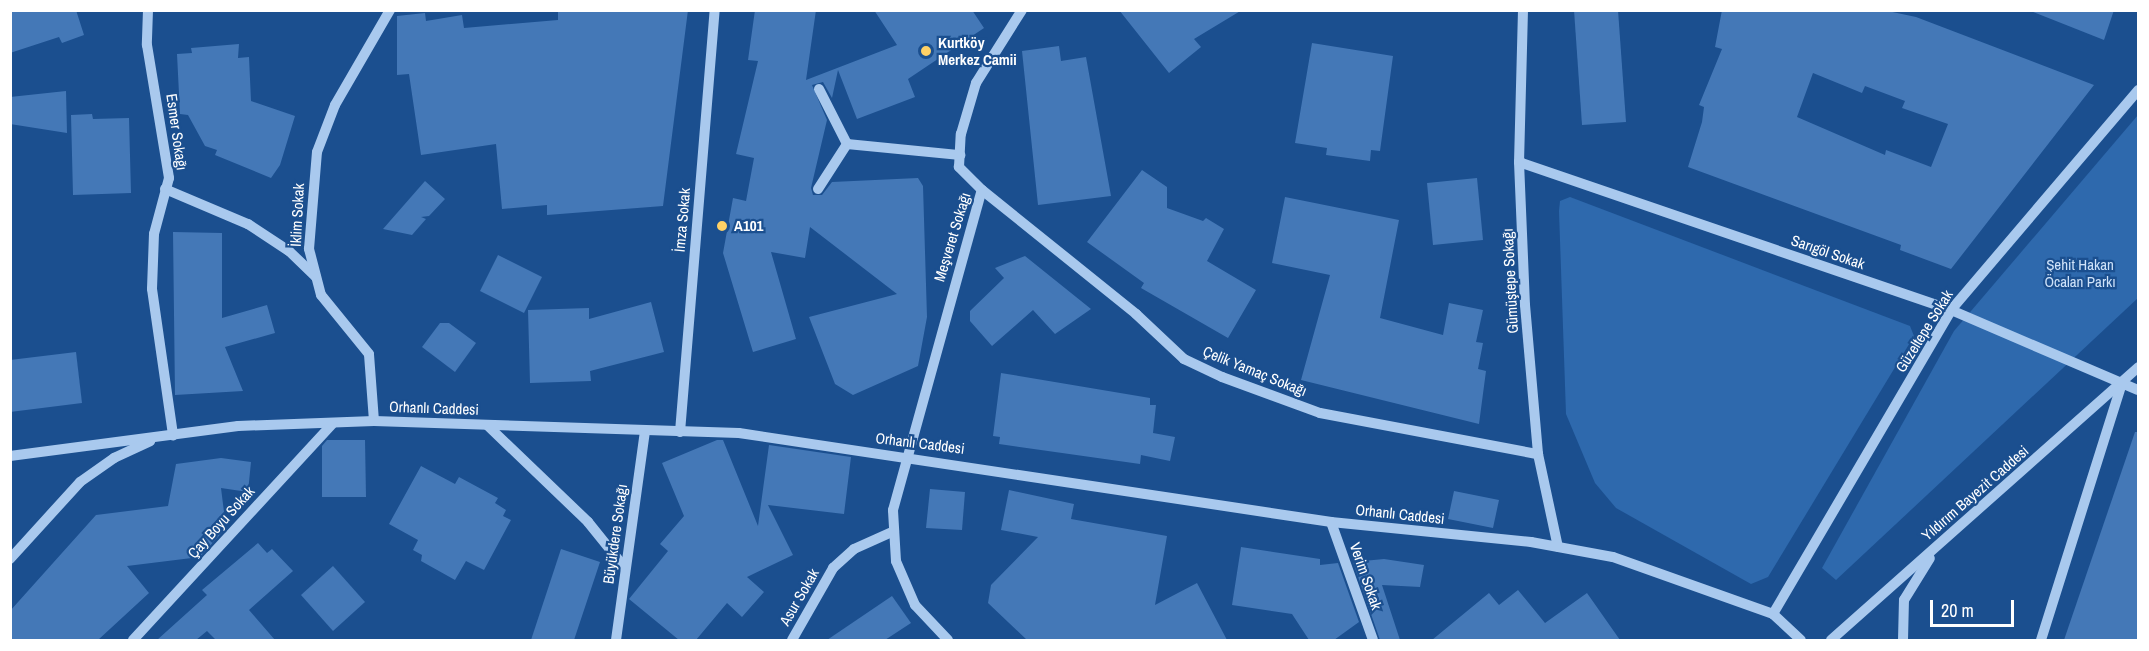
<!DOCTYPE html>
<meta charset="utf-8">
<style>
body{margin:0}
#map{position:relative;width:2149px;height:651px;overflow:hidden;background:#1b4f8f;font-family:"Archivo Narrow",sans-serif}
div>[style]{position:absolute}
.green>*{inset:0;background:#2e69ad}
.building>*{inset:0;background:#4478b7}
.minor>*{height:10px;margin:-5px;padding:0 5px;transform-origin:5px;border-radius:5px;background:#a9c9ee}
.dots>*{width:16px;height:16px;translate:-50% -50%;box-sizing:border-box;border:3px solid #1b4f8f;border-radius:50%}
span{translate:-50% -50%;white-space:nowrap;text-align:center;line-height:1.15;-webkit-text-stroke:4.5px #1b4f8f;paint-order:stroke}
.poi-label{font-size:15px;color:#fff;font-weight:700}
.left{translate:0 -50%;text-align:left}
.street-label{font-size:15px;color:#fff}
.park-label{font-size:15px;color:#cfe3fa}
.frame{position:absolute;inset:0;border:12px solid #fff;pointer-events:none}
.scale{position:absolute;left:1930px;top:600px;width:84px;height:27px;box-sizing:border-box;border:3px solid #fff;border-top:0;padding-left:8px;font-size:18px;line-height:21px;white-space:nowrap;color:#fff;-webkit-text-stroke:4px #1b4f8f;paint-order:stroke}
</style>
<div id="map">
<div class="green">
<div style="clip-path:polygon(2138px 115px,2138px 298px,1836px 580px,1822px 568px,1954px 331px)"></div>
<div style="clip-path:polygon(1570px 197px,1910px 326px,1914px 336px,1768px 577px,1751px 584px,1616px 508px,1595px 483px,1566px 414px,1559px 211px,1560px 201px)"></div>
</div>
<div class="building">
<div style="clip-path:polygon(10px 10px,76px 10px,84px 35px,62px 43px,59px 37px,10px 53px)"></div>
<div style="clip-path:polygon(688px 10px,663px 206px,547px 215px,547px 205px,502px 209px,496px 144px,421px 155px,409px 74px,397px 75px,397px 16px,425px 13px,426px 21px,462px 15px,464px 28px,558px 20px,558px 11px)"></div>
<div style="clip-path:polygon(755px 10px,816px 10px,806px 80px,897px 45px,874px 10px,972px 10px,984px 28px,908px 79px,915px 97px,857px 119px,838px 70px,832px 98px,823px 82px,812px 85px,827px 120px,811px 188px,813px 195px,822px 195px,832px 182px,918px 178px,923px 186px,927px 317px,918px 366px,853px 395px,835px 384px,809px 317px,897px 294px,810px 227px,805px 258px,771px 252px,796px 339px,753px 352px,723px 253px,733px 198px,746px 201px,754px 158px,736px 154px,758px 61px,748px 60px)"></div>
<div style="clip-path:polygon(1119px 10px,1242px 10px,1194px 39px,1201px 47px,1169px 73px)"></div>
<div style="clip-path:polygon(1574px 10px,1618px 10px,1626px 122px,1582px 125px)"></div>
<div style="clip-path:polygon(evenodd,1722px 10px,1883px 10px,1916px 17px,2094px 85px,1951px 269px,1900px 250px,1901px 245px,1688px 167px,1702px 122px,1704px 107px,1699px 105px,1722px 49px,1715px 47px,1722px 10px,1813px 73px,1862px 93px,1865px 86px,1905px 101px,1902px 108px,1948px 124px,1931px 167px,1886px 150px,1885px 155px,1797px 117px,1813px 73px)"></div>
<div style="clip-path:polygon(2028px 10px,2114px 10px,2104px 40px)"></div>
<div style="clip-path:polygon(1312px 43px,1393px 56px,1380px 151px,1371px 150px,1370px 161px,1326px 155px,1327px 148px,1295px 143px)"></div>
<div style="clip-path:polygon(239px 44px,238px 58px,249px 57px,251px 101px,295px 116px,280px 165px,271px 178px,215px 155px,217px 150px,205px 146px,188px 115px,180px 114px,177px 54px,192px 53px,191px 48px)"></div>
<div style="clip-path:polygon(1059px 46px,1061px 61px,1086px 57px,1111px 196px,1038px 205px,1022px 51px)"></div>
<div style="clip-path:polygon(66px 91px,67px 133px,10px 124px,10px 97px)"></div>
<div style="clip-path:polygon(92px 114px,93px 119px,129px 118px,131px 193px,73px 195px,71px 115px)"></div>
<div style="clip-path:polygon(1142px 170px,1167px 187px,1167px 208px,1203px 221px,1206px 218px,1224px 229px,1207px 261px,1256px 290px,1228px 338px,1141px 288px,1144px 283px,1087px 242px)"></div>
<div style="clip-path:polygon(1477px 178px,1483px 240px,1433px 245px,1427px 183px)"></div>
<div style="clip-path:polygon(425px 181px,445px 199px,429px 216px,421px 217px,426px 219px,412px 235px,383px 229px)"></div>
<div style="clip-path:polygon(1285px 197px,1399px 220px,1380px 318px,1443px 335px,1449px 303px,1483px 310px,1476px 342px,1483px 343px,1478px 369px,1486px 371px,1479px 424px,1301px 380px,1330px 275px,1272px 263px)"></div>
<div style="clip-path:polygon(173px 232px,222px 233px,222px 318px,267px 305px,275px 333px,225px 347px,243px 391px,175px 395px)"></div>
<div style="clip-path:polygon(498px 255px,542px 277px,524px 313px,480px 291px)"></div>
<div style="clip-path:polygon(1025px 256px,1091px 309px,1055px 334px,1033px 310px,992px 346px,970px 321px,970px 311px,1004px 278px,995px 268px)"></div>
<div style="clip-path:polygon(651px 302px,664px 352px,590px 371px,591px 381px,530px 383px,528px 310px,589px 308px,589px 319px)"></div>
<div style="clip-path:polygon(440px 323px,449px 323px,476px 343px,455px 372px,422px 347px)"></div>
<div style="clip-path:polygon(76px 352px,82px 403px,10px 412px,10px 360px)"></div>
<div style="clip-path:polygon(1001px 373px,1150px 398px,1150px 405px,1156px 405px,1153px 433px,1175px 437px,1170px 461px,1141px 455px,1140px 464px,999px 444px,1000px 437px,993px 436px)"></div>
<div style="clip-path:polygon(2135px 432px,2139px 432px,2139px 640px,2064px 640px)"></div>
<div style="clip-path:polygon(327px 440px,365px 440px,366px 497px,322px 497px,322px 446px)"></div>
<div style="clip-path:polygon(717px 440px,723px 440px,758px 526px,769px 445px,851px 457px,844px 514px,768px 505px,793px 555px,747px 577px,764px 592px,742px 617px,727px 603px,696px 640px,679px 640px,629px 599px,668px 551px,660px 544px,684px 516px,662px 463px)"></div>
<div style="clip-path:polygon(221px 458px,251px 462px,248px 492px,221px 488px,226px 528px,200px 557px,127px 566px,149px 593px,98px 640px,10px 640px,10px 611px,96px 515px,168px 506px,176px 464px)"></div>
<div style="clip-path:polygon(421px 466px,455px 484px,459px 477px,498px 498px,495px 503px,506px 510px,503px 516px,511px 520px,484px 570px,466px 561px,455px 580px,421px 561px,422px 555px,413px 550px,418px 540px,389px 524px)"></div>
<div style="clip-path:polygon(930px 489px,965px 492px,962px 530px,926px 528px)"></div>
<div style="clip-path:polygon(1009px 490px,1074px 504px,1071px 519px,1167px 536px,1155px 605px,1197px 583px,1227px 640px,1027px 640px,988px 603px,991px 585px,1038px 537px,1001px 530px)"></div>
<div style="clip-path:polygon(1454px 491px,1499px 500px,1493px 528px,1448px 519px)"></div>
<div style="clip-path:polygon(258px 543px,267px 553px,272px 549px,293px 571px,249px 610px,275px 640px,216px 640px,207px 631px,196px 640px,157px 640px,207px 595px,202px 590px)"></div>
<div style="clip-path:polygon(1241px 547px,1320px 559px,1320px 565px,1338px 563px,1359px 622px,1334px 640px,1309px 640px,1292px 614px,1232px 605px)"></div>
<div style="clip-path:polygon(561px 549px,600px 562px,574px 640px,531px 640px)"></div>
<div style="clip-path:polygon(1384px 559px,1424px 565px,1420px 587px,1382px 585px,1400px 640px,1380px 640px,1353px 562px)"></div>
<div style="clip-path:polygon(333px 566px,365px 602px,333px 631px,301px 595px)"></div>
<div style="clip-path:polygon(1518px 590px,1545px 623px,1587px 593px,1620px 640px,1432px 640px,1489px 593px,1499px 605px)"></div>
<div style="clip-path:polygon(892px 596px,911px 623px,885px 640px,827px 640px)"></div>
</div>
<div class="minor">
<div style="left:148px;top:10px;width:35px;rotate:92deg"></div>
<div style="left:147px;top:45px;width:135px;rotate:80.6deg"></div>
<div style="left:169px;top:178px;width:58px;rotate:105deg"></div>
<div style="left:154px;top:234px;width:55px;rotate:92.1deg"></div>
<div style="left:152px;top:289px;width:148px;rotate:81.8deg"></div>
<div style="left:1523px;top:10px;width:152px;rotate:91.5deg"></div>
<div style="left:1519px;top:162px;width:143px;rotate:87.6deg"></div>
<div style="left:1525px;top:305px;width:150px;rotate:85deg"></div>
<div style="left:1538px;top:454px;width:95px;rotate:77.9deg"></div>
<div style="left:819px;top:89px;width:62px;rotate:63deg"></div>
<div style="left:1519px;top:162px;width:457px;rotate:18.9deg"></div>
<div style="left:1951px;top:310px;width:203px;rotate:23.2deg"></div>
<div style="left:165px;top:189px;width:90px;rotate:22.9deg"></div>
<div style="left:248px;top:224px;width:49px;rotate:33.4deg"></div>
<div style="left:289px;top:251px;width:37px;rotate:44deg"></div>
<div style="left:818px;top:189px;width:54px;rotate:-57.2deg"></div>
<div style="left:847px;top:144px;width:114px;rotate:5.6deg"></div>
<div style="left:982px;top:190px;width:198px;rotate:38.8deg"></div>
<div style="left:1136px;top:314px;width:66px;rotate:43.2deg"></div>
<div style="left:1184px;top:359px;width:42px;rotate:25.3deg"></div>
<div style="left:1222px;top:377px;width:104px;rotate:20.2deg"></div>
<div style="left:1320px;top:413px;width:222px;rotate:10.7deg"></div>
<div style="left:374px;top:421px;width:67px;rotate:-94.3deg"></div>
<div style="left:369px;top:354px;width:76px;rotate:-129.1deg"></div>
<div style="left:321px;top:295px;width:48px;rotate:-104.6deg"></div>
<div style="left:309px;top:249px;width:97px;rotate:-85.3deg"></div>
<div style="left:317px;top:152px;width:50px;rotate:-69deg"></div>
<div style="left:335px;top:105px;width:110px;rotate:-59.9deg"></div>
<div style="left:487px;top:425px;width:140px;rotate:43.8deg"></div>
<div style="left:588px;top:522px;width:59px;rotate:51.2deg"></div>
<div style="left:680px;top:432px;width:423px;rotate:-85.3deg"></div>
<div style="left:10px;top:456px;width:230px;rotate:-7.5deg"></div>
<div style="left:238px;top:426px;width:136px;rotate:-2.1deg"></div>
<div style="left:374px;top:421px;width:365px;rotate:1.9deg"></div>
<div style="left:739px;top:433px;width:599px;rotate:8.55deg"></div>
<div style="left:1331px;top:522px;width:201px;rotate:5.7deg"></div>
<div style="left:1531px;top:542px;width:83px;rotate:10.4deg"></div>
<div style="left:1613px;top:557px;width:170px;rotate:19.6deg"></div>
<div style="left:1773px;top:614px;width:38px;rotate:43deg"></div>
<div style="left:1331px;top:522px;width:125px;rotate:70.4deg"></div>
<div style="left:10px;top:559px;width:104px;rotate:-47.7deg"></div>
<div style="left:80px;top:482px;width:42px;rotate:-35.2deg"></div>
<div style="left:114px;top:458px;width:40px;rotate:-25deg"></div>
<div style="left:1773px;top:614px;width:352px;rotate:-59.6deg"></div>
<div style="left:1951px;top:310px;width:289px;rotate:-49.6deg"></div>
<div style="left:133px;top:640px;width:294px;rotate:-47.3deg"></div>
<div style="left:616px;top:640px;width:210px;rotate:-82.1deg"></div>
<div style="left:792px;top:640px;width:83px;rotate:-60.3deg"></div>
<div style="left:833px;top:568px;width:28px;rotate:-42deg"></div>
<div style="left:854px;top:549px;width:44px;rotate:-24.2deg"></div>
<div style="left:948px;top:640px;width:48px;rotate:-133.3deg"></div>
<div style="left:915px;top:605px;width:48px;rotate:-113.4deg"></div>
<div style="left:896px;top:561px;width:51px;rotate:-93.4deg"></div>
<div style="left:893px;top:510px;width:332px;rotate:-74.5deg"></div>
<div style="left:982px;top:190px;width:33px;rotate:-135deg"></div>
<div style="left:959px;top:167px;width:33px;rotate:-87deg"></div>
<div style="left:961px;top:134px;width:53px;rotate:-73.6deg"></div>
<div style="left:976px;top:83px;width:86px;rotate:-57.8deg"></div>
<div style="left:1831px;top:640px;width:411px;rotate:-41.6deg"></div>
<div style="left:1903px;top:640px;width:40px;rotate:-88.6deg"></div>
<div style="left:1904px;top:600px;width:49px;rotate:-58.2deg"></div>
<div style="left:2041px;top:640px;width:269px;rotate:-72.5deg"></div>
</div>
<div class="dots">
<div style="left:926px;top:51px;background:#ffd166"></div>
<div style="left:722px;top:226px;background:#ffd166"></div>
</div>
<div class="poi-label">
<span class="left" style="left:938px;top:51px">Kurtköy<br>Merkez Camii</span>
<span class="left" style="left:734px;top:226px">A101</span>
</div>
<div class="street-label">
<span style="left:177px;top:132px;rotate:82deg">Esmer Sokağı</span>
<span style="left:297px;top:215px;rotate:-87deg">İklim Sokak</span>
<span style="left:682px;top:220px;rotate:-85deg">İmza Sokak</span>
<span style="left:952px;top:237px;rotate:-73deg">Meşveret Sokağı</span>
<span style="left:1828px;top:252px;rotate:19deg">Sarıgöl Sokak</span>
<span style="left:1510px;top:281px;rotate:-93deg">Gümüştepe Sokağı</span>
<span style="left:1924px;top:331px;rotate:-58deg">Güzeltepe Sokak</span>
<span style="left:1255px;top:371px;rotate:22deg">Çelik Yamaç Sokağı</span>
<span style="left:434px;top:408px;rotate:2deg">Orhanlı Caddesi</span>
<span style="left:920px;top:443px;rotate:7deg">Orhanlı Caddesi</span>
<span style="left:1975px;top:493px;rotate:-41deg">Yıldırım Bayezit Caddesi</span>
<span style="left:1400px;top:514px;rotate:6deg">Orhanlı Caddesi</span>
<span style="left:221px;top:522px;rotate:-48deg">Çay Boyu Sokak</span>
<span style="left:615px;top:534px;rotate:-82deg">Büyükdere Sokağı</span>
<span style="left:1366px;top:576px;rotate:71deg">Verim Sokak</span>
<span style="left:799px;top:597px;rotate:-60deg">Asur Sokak</span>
</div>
<div class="park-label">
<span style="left:2080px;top:273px">Şehit Hakan<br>Öcalan Parkı</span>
</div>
<div class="frame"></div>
<div class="scale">20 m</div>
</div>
